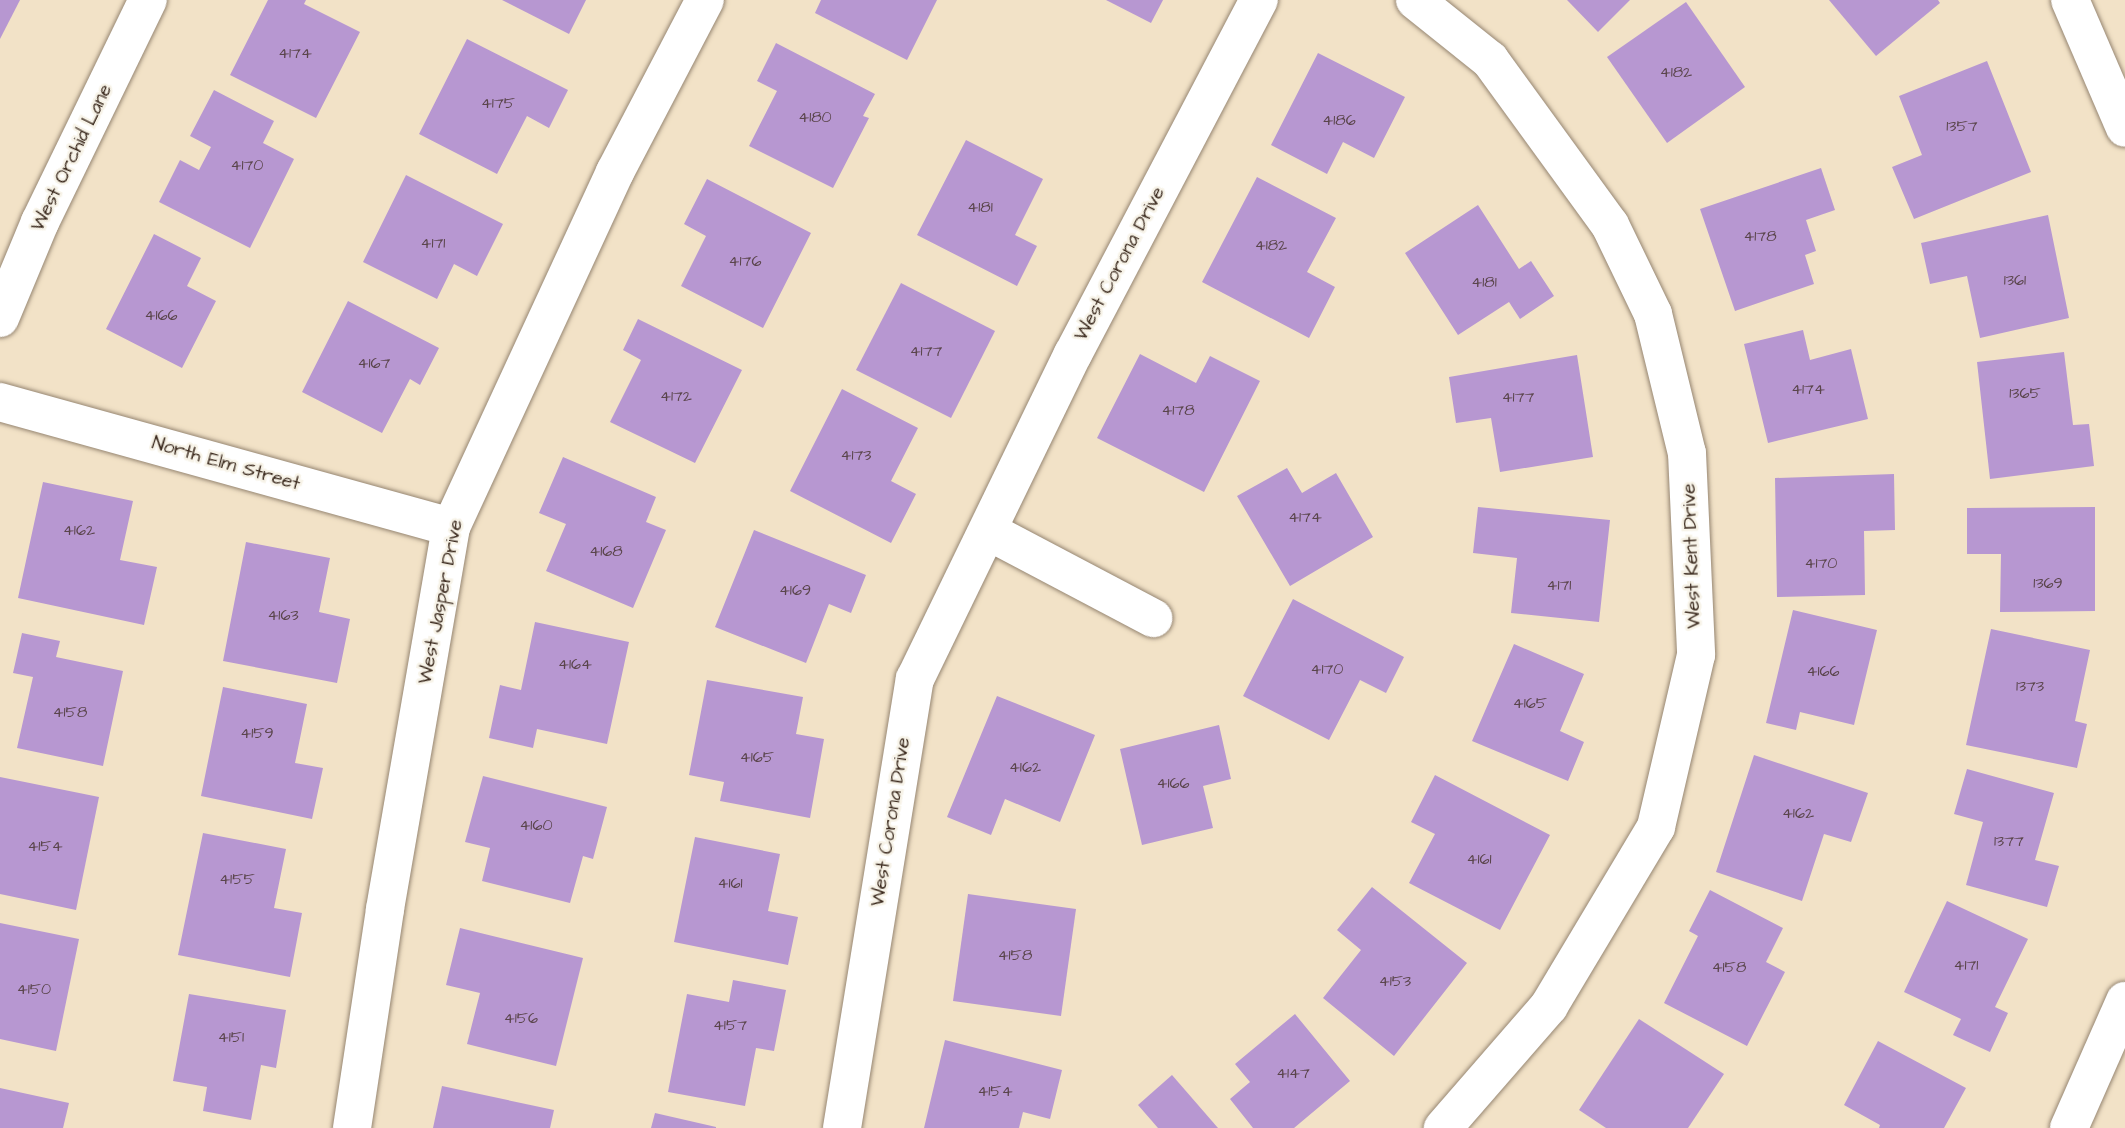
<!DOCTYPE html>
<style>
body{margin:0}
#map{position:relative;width:2125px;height:1128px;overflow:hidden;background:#f2e2c7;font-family:"Architects Daughter",sans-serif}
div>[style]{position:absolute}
.building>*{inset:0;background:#b797d1}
.roads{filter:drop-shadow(0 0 2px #968672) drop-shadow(0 0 2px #968672)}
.minor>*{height:38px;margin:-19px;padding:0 19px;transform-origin:19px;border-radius:19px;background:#fff}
span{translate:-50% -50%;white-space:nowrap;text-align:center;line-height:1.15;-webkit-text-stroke:5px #f7f3e8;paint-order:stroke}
.number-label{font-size:16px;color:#5a454b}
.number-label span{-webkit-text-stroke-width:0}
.street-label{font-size:19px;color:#3b2a1e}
</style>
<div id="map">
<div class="building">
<div style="clip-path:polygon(0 0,20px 0,0 39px)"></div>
<div style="clip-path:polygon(268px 0,306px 0,304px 4px,360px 32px,316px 118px,230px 75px)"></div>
<div style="clip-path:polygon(502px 0,586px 0,569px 34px)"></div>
<div style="clip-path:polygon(821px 0,937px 0,907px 60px,815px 13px)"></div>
<div style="clip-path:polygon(1106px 0,1163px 0,1151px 23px)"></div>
<div style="clip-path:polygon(1567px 0,1630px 0,1598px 32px)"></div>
<div style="clip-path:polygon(1829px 0,1938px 0,1940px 3px,1876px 56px)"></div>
<div style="clip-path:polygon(1686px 2px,1745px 87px,1667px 143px,1607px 57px)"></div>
<div style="clip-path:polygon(467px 39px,568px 90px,549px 128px,527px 116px,497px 174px,419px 134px)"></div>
<div style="clip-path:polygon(776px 43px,875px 94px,863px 116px,869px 118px,833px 188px,749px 146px,777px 91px,757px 81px)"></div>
<div style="clip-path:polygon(1318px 53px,1405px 97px,1374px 158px,1343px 142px,1327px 174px,1271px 145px)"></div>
<div style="clip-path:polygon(1987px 61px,2031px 172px,1914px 219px,1892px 167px,1922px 155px,1899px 96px)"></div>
<div style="clip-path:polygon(214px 90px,274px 121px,263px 143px,294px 159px,250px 248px,159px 202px,180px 160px,199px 170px,211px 147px,190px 136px)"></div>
<div style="clip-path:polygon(966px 140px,1043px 179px,1015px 235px,1037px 246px,1017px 286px,917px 235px)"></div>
<div style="clip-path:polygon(1821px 168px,1835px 210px,1806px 220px,1816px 251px,1805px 255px,1814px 284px,1735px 311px,1700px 209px)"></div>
<div style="clip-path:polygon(406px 175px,503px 224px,477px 276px,454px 264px,437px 299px,363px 262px)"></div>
<div style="clip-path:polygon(1257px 177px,1336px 218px,1307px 272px,1335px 287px,1309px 338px,1202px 282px)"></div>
<div style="clip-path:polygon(707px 179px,811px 233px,763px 328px,681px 286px,706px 236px,684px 224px)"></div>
<div style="clip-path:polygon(1478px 205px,1519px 269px,1531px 261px,1554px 296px,1520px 319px,1509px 302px,1458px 335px,1405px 253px)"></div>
<div style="clip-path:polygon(2048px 215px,2069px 318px,1980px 338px,1967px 276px,1930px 284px,1921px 243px)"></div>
<div style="clip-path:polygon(154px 234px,201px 258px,187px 286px,216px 301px,182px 368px,106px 329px)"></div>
<div style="clip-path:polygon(901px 283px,995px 331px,951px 418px,856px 370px)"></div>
<div style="clip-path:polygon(348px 301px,439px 348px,420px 385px,410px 379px,382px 433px,302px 392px)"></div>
<div style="clip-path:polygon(638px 319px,742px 370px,695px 463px,610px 422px,641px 360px,623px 350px)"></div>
<div style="clip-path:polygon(1803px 330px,1810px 360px,1851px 349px,1868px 419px,1768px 443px,1744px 344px)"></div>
<div style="clip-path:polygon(2064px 352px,2073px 425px,2089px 424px,2094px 466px,1990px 479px,1977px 362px)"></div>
<div style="clip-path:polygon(1140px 354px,1196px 383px,1210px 356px,1260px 381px,1204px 492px,1097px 438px)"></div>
<div style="clip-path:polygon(1577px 355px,1593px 457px,1500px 472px,1491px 418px,1456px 423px,1449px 377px)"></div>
<div style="clip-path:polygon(842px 389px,918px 428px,891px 481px,916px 494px,891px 543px,790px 491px)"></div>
<div style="clip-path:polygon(563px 457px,656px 497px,646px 522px,666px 530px,633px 608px,546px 571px,566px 524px,539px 513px)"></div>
<div style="clip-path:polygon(1287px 468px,1302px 493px,1336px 473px,1373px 537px,1290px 586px,1237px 496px)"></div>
<div style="clip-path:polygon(1894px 474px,1895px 530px,1864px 531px,1865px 595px,1777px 597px,1775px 478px)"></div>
<div style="clip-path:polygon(43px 482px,133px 501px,120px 560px,157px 567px,144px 625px,18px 598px)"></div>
<div style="clip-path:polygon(1478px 507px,1610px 520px,1599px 622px,1511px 613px,1517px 558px,1473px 553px)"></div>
<div style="clip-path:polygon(2095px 507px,2095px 611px,2000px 612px,2001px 554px,1967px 554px,1967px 508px)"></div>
<div style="clip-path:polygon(754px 530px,866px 575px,851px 613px,829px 604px,806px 663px,715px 627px)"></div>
<div style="clip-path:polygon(246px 542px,330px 558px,319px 612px,350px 619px,337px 683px,223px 661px)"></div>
<div style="clip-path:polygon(1293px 599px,1404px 657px,1386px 693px,1360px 680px,1329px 740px,1243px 696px)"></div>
<div style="clip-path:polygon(1793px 610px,1877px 630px,1854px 725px,1800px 712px,1796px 730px,1766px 723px)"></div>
<div style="clip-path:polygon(535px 622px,629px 642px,607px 744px,537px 729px,533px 748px,489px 738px,500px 685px,521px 690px)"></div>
<div style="clip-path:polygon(1991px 629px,2090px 650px,2075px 721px,2087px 724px,2077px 768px,1966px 745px)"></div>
<div style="clip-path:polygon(22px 633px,60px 641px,56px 657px,123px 671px,103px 766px,17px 748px,33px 677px,13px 673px)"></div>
<div style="clip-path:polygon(1514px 644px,1584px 674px,1560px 731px,1584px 742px,1568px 781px,1472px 741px)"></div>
<div style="clip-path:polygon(707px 680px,803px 697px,796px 734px,824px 739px,810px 818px,720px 801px,724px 782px,689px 775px)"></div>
<div style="clip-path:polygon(223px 687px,307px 704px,295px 763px,323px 768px,312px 819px,201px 796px)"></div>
<div style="clip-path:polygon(997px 696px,1095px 735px,1060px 822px,1005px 799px,991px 835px,947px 817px)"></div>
<div style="clip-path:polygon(1219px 725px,1231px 779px,1203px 786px,1213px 828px,1142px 845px,1120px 749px)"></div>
<div style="clip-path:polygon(1754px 755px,1868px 793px,1851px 842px,1824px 834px,1802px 901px,1716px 872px)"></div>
<div style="clip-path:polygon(1967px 769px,2054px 793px,2035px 860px,2059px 866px,2047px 907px,1966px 885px,1983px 822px,1954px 814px)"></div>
<div style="clip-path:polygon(1435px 775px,1550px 835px,1500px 930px,1409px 883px,1435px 834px,1411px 822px)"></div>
<div style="clip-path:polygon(483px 776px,607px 807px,593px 859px,583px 856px,570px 903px,482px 881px,490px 848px,465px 842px)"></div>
<div style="clip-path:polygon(0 777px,99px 797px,76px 910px,0 894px)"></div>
<div style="clip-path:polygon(203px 833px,286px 849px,274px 908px,302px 913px,290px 977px,178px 955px)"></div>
<div style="clip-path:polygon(695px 837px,780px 854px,768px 911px,798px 917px,788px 965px,674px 942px)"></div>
<div style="clip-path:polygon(1372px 887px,1467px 963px,1394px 1056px,1323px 998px,1361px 950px,1337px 930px)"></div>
<div style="clip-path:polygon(1710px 890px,1783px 928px,1766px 962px,1785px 972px,1747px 1046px,1664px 1003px,1698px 936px,1689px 931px)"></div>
<div style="clip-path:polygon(968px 894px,1076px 909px,1061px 1016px,953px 1001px)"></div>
<div style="clip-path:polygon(1947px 901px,2028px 939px,1995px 1007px,2008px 1013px,1990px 1052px,1953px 1035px,1961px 1019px,1904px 992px)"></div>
<div style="clip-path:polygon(0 923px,79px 939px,56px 1051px,0 1039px)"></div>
<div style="clip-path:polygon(460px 928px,583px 958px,556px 1066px,467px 1044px,480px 993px,446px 985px)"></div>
<div style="clip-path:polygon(733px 980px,786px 990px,774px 1051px,756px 1048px,745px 1106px,668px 1092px,687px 994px,729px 1002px)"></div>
<div style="clip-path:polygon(189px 994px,286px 1010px,276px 1068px,261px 1065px,251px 1120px,203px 1111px,207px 1087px,173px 1081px)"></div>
<div style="clip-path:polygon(1295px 1014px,1350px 1081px,1294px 1128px,1253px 1128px,1230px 1099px,1250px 1082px,1235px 1064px)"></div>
<div style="clip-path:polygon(1639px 1019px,1724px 1074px,1688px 1128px,1606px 1128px,1579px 1110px)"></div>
<div style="clip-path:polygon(945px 1040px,1062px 1070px,1050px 1119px,1023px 1112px,1019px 1128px,924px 1128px)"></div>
<div style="clip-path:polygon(1878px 1041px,1966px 1088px,1944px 1128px,1879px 1128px,1880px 1125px,1844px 1105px)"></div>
<div style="clip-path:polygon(1172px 1075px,1218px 1128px,1158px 1128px,1138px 1105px)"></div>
<div style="clip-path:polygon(442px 1086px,554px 1110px,550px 1128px,433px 1128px)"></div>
<div style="clip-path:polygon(0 1088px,69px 1103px,63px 1128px,0 1128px)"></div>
<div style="clip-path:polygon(655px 1113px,716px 1127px,716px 1128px,651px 1128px)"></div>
</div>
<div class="roads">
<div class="minor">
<div style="left:1415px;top:0;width:96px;rotate:38.7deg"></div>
<div style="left:1490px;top:60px;width:204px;rotate:54deg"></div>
<div style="left:1610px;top:225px;width:99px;rotate:64.2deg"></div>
<div style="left:1653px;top:314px;width:143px;rotate:76.3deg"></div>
<div style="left:1687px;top:453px;width:202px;rotate:87.4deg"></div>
<div style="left:1696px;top:655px;width:177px;rotate:103.1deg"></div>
<div style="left:1656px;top:827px;width:209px;rotate:120.9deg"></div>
<div style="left:1549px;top:1006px;width:162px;rotate:131deg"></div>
<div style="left:2070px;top:0;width:139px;rotate:66.7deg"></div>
<div style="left:0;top:318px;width:104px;rotate:-67.4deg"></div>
<div style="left:40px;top:222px;width:247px;rotate:-64.1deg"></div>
<div style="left:0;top:402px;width:468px;rotate:15.5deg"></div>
<div style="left:988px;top:531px;width:187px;rotate:27.8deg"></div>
<div style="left:352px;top:1128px;width:221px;rotate:-81.4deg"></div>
<div style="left:385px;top:909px;width:388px;rotate:-80.2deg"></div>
<div style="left:451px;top:527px;width:391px;rotate:-65.2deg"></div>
<div style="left:615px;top:172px;width:194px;rotate:-62.4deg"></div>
<div style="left:842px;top:1128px;width:455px;rotate:-80.8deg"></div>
<div style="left:915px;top:679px;width:361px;rotate:-64.1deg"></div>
<div style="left:1073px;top:354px;width:400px;rotate:-62.3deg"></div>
<div style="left:2069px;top:1128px;width:139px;rotate:-66.2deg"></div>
</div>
</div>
<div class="number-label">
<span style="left:295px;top:53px">4174</span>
<span style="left:1676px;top:72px">4182</span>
<span style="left:498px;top:103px">4175</span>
<span style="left:815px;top:117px">4180</span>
<span style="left:1339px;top:120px">4186</span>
<span style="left:1962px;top:126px">1357</span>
<span style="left:247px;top:165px">4170</span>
<span style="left:980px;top:207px">4181</span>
<span style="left:1760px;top:236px">4178</span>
<span style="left:433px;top:243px">4171</span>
<span style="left:1271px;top:245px">4182</span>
<span style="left:745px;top:261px">4176</span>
<span style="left:2015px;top:280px">1361</span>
<span style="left:1484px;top:282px">4181</span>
<span style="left:161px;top:315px">4166</span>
<span style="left:926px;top:351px">4177</span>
<span style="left:374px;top:363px">4167</span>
<span style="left:1808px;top:389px">4174</span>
<span style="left:2025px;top:393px">1365</span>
<span style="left:676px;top:396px">4172</span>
<span style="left:1518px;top:397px">4177</span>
<span style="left:1178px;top:410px">4178</span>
<span style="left:856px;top:455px">4173</span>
<span style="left:1305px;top:517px">4174</span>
<span style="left:79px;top:530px">4162</span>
<span style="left:606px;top:551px">4168</span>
<span style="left:1821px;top:563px">4170</span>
<span style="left:2048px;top:583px">1369</span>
<span style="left:1559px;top:585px">4171</span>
<span style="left:795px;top:590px">4169</span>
<span style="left:283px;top:615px">4163</span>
<span style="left:575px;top:664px">4164</span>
<span style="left:1327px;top:669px">4170</span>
<span style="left:1823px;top:671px">4166</span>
<span style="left:2030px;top:686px">1373</span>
<span style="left:1530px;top:703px">4165</span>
<span style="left:70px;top:712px">4158</span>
<span style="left:257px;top:733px">4159</span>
<span style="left:757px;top:757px">4165</span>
<span style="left:1025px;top:767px">4162</span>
<span style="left:1173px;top:783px">4166</span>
<span style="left:1798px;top:813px">4162</span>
<span style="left:536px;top:825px">4160</span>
<span style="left:2009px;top:841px">1377</span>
<span style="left:45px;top:846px">4154</span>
<span style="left:1479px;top:859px">4161</span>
<span style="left:237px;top:879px">4155</span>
<span style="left:730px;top:883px">4161</span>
<span style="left:1015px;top:955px">4158</span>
<span style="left:1966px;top:965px">4171</span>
<span style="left:1729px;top:967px">4158</span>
<span style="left:1395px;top:981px">4153</span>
<span style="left:34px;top:989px">4150</span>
<span style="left:521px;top:1018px">4156</span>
<span style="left:730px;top:1025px">4157</span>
<span style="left:231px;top:1037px">4151</span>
<span style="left:1293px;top:1073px">4147</span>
<span style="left:995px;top:1091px">4154</span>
</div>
<div class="street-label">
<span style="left:72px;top:158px;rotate:-64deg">West Orchid Lane</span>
<span style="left:1120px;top:264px;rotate:-62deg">West Corona Drive</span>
<span style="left:226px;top:464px;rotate:16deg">North Elm Street</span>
<span style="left:1692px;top:556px;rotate:-92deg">West Kent Drive</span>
<span style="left:441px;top:602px;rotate:-79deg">West Jasper Drive</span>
<span style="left:891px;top:822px;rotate:-81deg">West Corona Drive</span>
</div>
</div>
